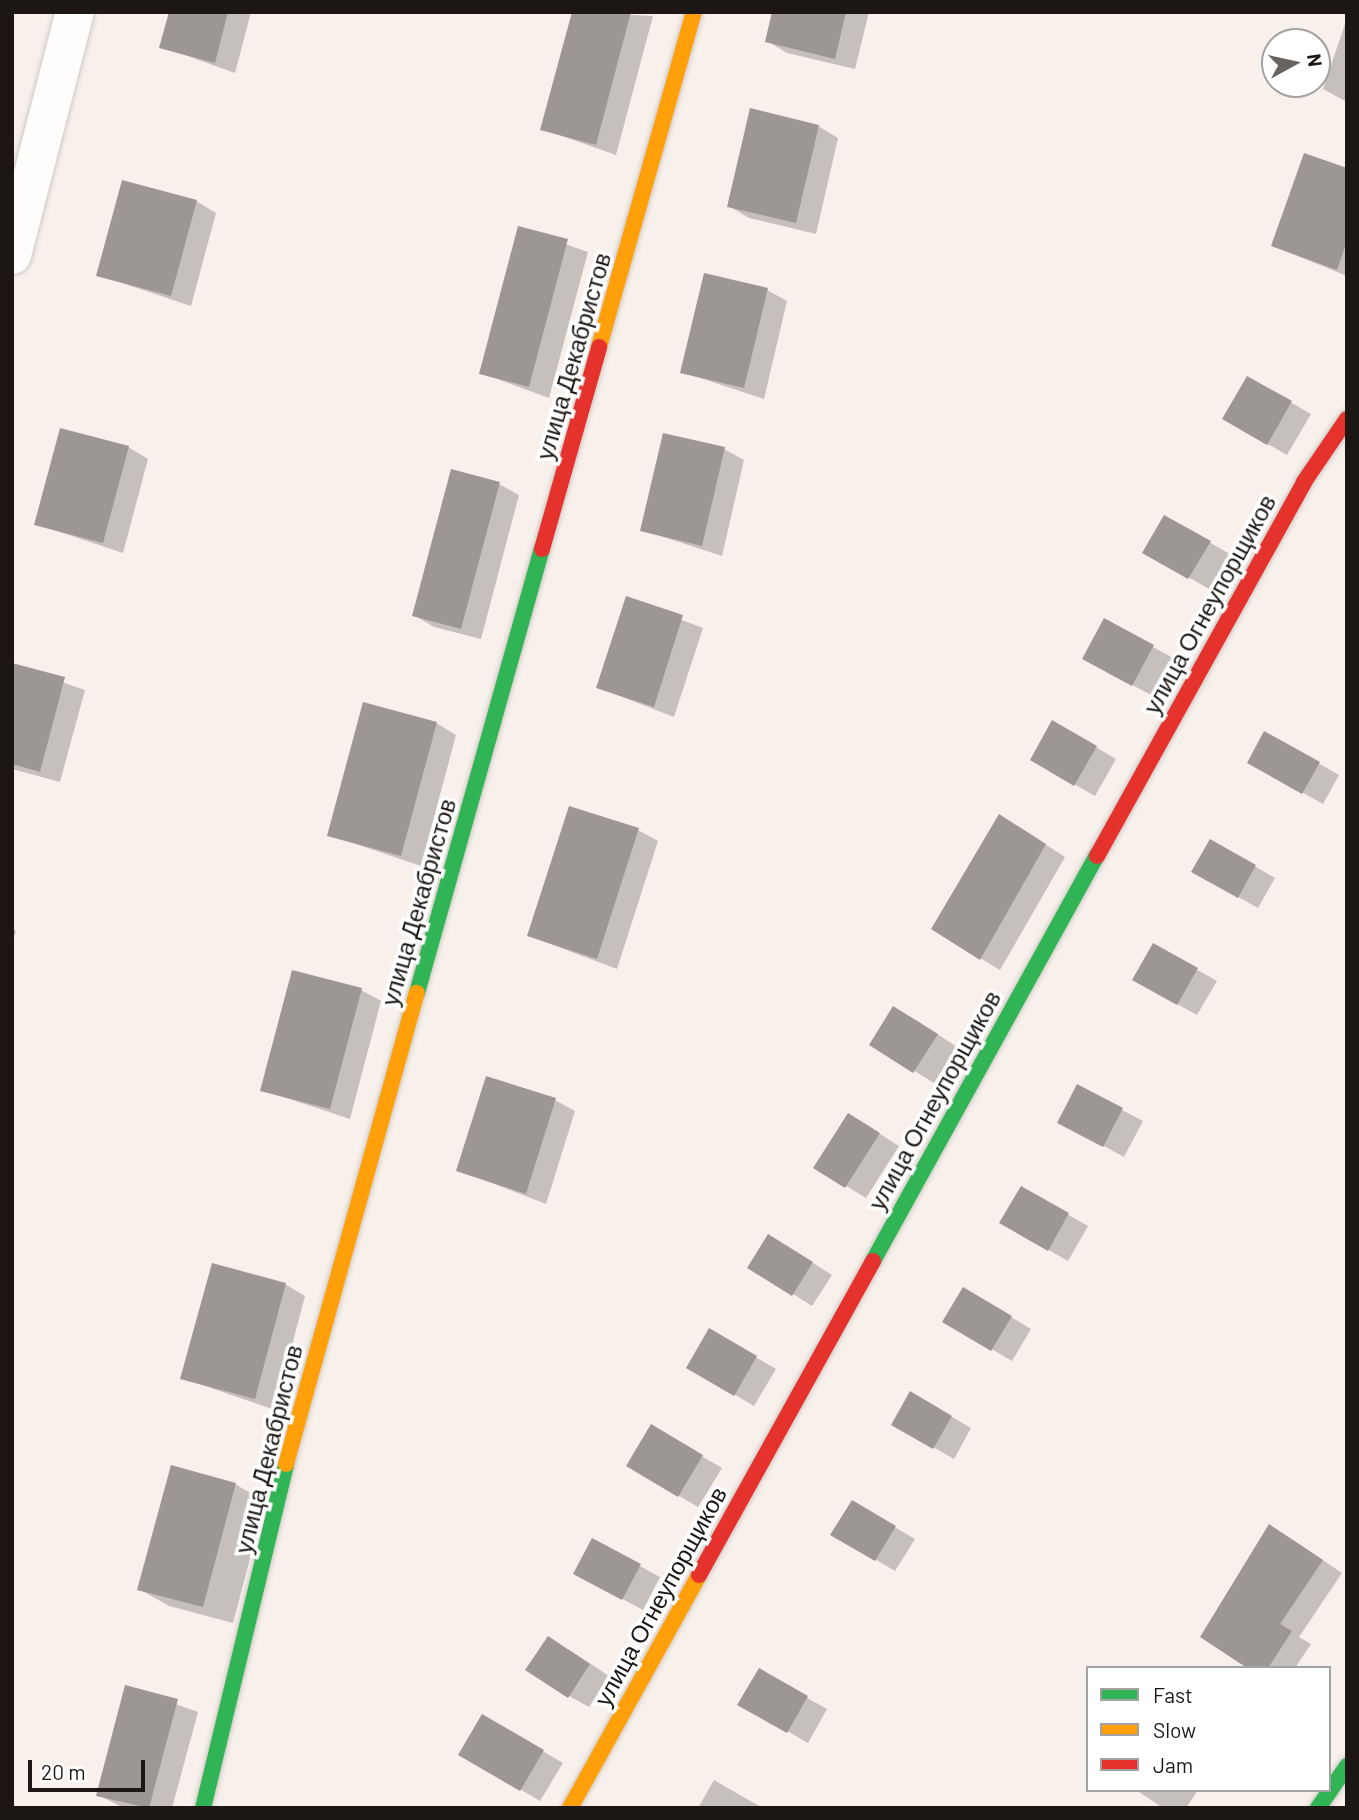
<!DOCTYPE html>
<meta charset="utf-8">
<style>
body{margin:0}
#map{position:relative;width:1359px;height:1820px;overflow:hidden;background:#f8f0eb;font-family:Barlow,sans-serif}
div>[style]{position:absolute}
.shadow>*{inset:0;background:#0003}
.building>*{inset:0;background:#9d9794}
.roads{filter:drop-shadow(0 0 2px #cfc9c4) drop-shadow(0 0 2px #cfc9c4)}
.street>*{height:38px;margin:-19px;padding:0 19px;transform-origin:19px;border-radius:19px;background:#fefdfc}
.fast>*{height:16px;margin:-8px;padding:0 8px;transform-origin:8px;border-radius:8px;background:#30b455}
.slow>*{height:16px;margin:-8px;padding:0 8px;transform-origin:8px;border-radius:8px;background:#ff9f0a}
.jam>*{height:16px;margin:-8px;padding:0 8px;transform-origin:8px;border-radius:8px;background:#e5322d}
span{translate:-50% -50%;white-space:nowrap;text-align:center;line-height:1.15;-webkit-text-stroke:7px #fff;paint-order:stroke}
.street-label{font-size:24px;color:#1c1714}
.frame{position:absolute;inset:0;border:14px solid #1c1714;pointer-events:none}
.legend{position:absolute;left:1086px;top:1666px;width:245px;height:126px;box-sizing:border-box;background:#fff;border:2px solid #a4a2a1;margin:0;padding:9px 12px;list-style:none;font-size:21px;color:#1c1714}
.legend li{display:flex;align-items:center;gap:14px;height:35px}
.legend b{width:35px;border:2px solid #a4a2a1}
.north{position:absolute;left:1261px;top:28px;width:70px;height:70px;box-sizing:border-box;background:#fff;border:2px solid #a4a2a1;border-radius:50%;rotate:82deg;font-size:19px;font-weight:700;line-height:28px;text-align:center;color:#1c1714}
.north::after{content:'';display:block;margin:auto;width:24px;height:32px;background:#69635f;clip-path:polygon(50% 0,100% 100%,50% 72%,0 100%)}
.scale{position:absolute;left:28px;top:1760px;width:117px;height:32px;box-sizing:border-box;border:4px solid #1c1714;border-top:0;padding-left:9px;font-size:21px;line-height:24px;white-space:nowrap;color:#1c1714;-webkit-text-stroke:5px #fff;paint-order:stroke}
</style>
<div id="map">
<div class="shadow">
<div style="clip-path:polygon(171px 12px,251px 12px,235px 73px,162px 47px)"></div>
<div style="clip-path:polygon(573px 12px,653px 16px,616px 155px,542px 129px)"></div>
<div style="clip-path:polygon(774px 12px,869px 12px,855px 69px,787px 53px,767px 41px)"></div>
<div style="clip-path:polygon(1347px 18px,1347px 102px,1323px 89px)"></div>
<div style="clip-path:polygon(818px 126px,838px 138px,816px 234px,749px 218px,729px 206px)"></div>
<div style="clip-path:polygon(1347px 170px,1347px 276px,1273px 246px)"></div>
<div style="clip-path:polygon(196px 201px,216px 213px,191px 306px,98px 275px)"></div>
<div style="clip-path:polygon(519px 228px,588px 252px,549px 398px,481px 373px)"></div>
<div style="clip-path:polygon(767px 290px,787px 301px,764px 399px,682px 372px)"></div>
<div style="clip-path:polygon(1248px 378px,1311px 414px,1287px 455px,1224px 419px)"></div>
<div style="clip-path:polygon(128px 447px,148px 459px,123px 553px,36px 524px)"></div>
<div style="clip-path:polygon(724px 449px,744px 460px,722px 556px,642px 530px)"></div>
<div style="clip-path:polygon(499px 484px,519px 495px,481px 639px,434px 627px,414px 615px)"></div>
<div style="clip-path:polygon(1165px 517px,1230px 554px,1209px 589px,1145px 552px)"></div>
<div style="clip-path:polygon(627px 599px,703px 628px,674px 717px,599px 688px)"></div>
<div style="clip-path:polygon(1104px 620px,1173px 658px,1153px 696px,1104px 670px)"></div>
<div style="clip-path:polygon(12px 665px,85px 690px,60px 782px,12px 769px)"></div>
<div style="clip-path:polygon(1053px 722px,1116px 759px,1095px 796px,1032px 760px)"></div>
<div style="clip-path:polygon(436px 723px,456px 735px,421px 866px,329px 835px)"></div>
<div style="clip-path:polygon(1265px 733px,1339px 775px,1323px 804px,1250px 763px)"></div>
<div style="clip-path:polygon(1020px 828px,1065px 857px,1000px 970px,980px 958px)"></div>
<div style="clip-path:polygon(638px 830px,658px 841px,617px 969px,529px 936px)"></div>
<div style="clip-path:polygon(1211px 841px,1275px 878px,1258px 908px,1193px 872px)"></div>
<div style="clip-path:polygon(12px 929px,16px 931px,12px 945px)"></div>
<div style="clip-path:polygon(1153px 945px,1217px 981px,1197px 1015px,1134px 980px)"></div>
<div style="clip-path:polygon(361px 990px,381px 1001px,350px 1119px,262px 1090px)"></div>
<div style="clip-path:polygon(914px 1019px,957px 1047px,934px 1083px,871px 1044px)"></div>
<div style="clip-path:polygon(1078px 1087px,1143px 1121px,1124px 1157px,1080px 1133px)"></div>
<div style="clip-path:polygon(555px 1100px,575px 1111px,546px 1204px,458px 1170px)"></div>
<div style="clip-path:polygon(869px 1127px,899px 1146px,866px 1198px,815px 1167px)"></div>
<div style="clip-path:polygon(1021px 1188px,1088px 1226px,1068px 1261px,1001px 1223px)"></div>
<div style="clip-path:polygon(789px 1248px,832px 1275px,812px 1306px,793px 1294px)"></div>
<div style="clip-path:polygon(285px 1284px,305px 1296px,275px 1410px,182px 1378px)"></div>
<div style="clip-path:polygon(984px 1301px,1031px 1329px,1012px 1361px,944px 1321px)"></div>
<div style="clip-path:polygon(710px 1330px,776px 1369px,754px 1406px,688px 1367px)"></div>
<div style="clip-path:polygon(911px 1393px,971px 1428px,954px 1459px,893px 1424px)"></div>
<div style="clip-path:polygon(671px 1438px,722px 1468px,698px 1507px,628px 1466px)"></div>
<div style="clip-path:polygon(235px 1484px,265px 1502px,233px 1623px,169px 1606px,139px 1589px)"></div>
<div style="clip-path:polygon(852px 1502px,915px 1539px,895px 1571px,832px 1534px)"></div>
<div style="clip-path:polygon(1290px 1538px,1342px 1573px,1299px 1637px,1311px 1644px,1295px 1668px,1250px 1668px)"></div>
<div style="clip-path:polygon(593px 1540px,660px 1577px,643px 1610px,595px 1584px)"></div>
<div style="clip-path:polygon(568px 1649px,609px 1676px,589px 1707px,569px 1696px)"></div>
<div style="clip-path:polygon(759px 1671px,827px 1709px,808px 1743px,740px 1704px)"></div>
<div style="clip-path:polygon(127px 1687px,198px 1712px,172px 1808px,124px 1808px,98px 1795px)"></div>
<div style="clip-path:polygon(483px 1716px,563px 1763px,540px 1801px,461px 1754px)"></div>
<div style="clip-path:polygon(714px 1780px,745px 1798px,763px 1808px,698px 1808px)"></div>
<div style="clip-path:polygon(1136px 1790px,1198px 1790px,1186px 1808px,1163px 1808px)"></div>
</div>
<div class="building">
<div style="clip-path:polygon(169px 12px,228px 12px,215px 63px,159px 48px)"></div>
<div style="clip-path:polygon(572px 12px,631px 12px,596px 145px,540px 130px)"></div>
<div style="clip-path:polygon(772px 12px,846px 12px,835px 59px,765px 42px)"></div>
<div style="clip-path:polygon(750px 108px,819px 125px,796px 223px,727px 207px)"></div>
<div style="clip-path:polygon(1304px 153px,1347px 168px,1347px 241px,1337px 270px,1271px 246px)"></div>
<div style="clip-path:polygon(122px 180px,197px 200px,171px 296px,96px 276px)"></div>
<div style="clip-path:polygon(518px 226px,568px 239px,529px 387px,479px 374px)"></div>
<div style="clip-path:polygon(704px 273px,768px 288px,744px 388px,680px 373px)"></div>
<div style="clip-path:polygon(1247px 376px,1292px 401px,1267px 445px,1222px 419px)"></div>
<div style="clip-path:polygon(60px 428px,129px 446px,103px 543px,34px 525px)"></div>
<div style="clip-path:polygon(663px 433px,725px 447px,702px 546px,640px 531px)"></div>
<div style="clip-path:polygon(451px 469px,500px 482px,461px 629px,412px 616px)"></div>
<div style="clip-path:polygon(1164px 515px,1211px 541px,1188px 579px,1142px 553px)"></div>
<div style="clip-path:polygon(626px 596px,683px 615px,654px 707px,596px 688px)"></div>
<div style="clip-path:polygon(1104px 618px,1154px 645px,1132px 686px,1082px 659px)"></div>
<div style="clip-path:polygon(12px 663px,65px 677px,40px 772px,12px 764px)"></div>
<div style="clip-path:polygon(363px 702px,437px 722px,401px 856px,327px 836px)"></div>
<div style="clip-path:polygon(1052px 720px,1097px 746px,1074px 786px,1030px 760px)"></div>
<div style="clip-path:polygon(1264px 731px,1320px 762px,1302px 794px,1247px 763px)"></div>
<div style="clip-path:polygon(569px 806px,639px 828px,597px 959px,527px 936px)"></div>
<div style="clip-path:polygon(999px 814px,1046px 844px,980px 960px,931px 929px)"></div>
<div style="clip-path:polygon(1210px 839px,1256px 865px,1238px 898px,1191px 872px)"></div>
<div style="clip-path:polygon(1153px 943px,1198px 968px,1177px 1005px,1132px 980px)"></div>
<div style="clip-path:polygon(292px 970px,362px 988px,330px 1109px,260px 1091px)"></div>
<div style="clip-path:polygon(893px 1006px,938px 1034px,913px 1073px,869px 1045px)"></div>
<div style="clip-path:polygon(486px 1076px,556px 1098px,526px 1194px,456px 1171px)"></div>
<div style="clip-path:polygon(1077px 1084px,1123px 1108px,1103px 1147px,1057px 1123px)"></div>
<div style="clip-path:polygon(848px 1113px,880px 1133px,845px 1188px,813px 1168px)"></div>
<div style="clip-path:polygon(1021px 1186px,1069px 1213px,1048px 1251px,999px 1223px)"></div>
<div style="clip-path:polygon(768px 1234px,813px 1262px,792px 1296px,747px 1268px)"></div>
<div style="clip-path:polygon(212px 1263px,286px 1283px,255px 1399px,180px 1379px)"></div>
<div style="clip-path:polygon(963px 1287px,1012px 1316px,991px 1351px,942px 1322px)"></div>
<div style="clip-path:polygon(709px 1328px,757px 1356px,734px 1396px,686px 1368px)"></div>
<div style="clip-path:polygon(910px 1391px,952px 1416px,933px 1449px,891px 1425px)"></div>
<div style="clip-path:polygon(651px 1424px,703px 1455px,678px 1497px,626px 1466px)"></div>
<div style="clip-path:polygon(171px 1465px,236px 1483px,203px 1607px,137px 1590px)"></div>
<div style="clip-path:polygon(852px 1500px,896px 1526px,875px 1561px,830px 1535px)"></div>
<div style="clip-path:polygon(1269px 1524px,1323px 1560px,1280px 1624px,1292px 1631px,1268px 1668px,1247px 1668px,1200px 1637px)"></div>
<div style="clip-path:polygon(592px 1538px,641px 1564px,622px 1600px,573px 1574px)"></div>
<div style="clip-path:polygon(548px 1636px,590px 1664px,568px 1698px,525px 1670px)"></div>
<div style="clip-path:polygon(759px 1668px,808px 1696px,787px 1733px,737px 1705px)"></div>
<div style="clip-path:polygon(125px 1685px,178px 1699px,149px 1808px,96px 1796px)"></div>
<div style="clip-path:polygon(482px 1714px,544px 1750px,520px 1791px,458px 1755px)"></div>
</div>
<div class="roads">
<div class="street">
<div style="left:12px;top:255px;width:251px;rotate:-75.5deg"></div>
</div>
<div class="fast">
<div style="left:417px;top:993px;width:461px;rotate:-74.3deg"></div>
<div style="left:873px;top:1261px;width:463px;rotate:-61.1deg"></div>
<div style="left:203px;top:1808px;width:354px;rotate:-76.4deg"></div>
<div style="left:1318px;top:1808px;width:51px;rotate:-55.4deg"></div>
</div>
<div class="slow">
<div style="left:599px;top:347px;width:348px;rotate:-74.2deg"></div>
<div style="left:286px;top:1464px;width:489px;rotate:-74.5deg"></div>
<div style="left:570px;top:1808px;width:266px;rotate:-61deg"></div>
</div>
<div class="jam">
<div style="left:542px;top:549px;width:210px;rotate:-74.2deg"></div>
<div style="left:1097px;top:856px;width:427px;rotate:-61deg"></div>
<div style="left:1304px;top:482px;width:76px;rotate:-55.7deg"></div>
<div style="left:699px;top:1575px;width:359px;rotate:-61deg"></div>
</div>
</div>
<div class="street-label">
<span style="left:573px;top:356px;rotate:-74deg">улица Декабристов</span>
<span style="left:1209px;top:604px;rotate:-61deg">улица Огнеупорщиков</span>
<span style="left:418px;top:902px;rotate:-74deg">улица Декабристов</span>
<span style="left:934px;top:1100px;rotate:-61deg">улица Огнеупорщиков</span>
<span style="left:268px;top:1449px;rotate:-76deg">улица Декабристов</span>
<span style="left:660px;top:1596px;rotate:-61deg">улица Огнеупорщиков</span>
</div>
<div class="frame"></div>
<ul class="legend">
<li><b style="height:9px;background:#30b455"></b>Fast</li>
<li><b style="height:9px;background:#ff9f0a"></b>Slow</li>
<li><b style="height:9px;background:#e5322d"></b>Jam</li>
</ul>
<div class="north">N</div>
<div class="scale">20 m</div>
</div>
